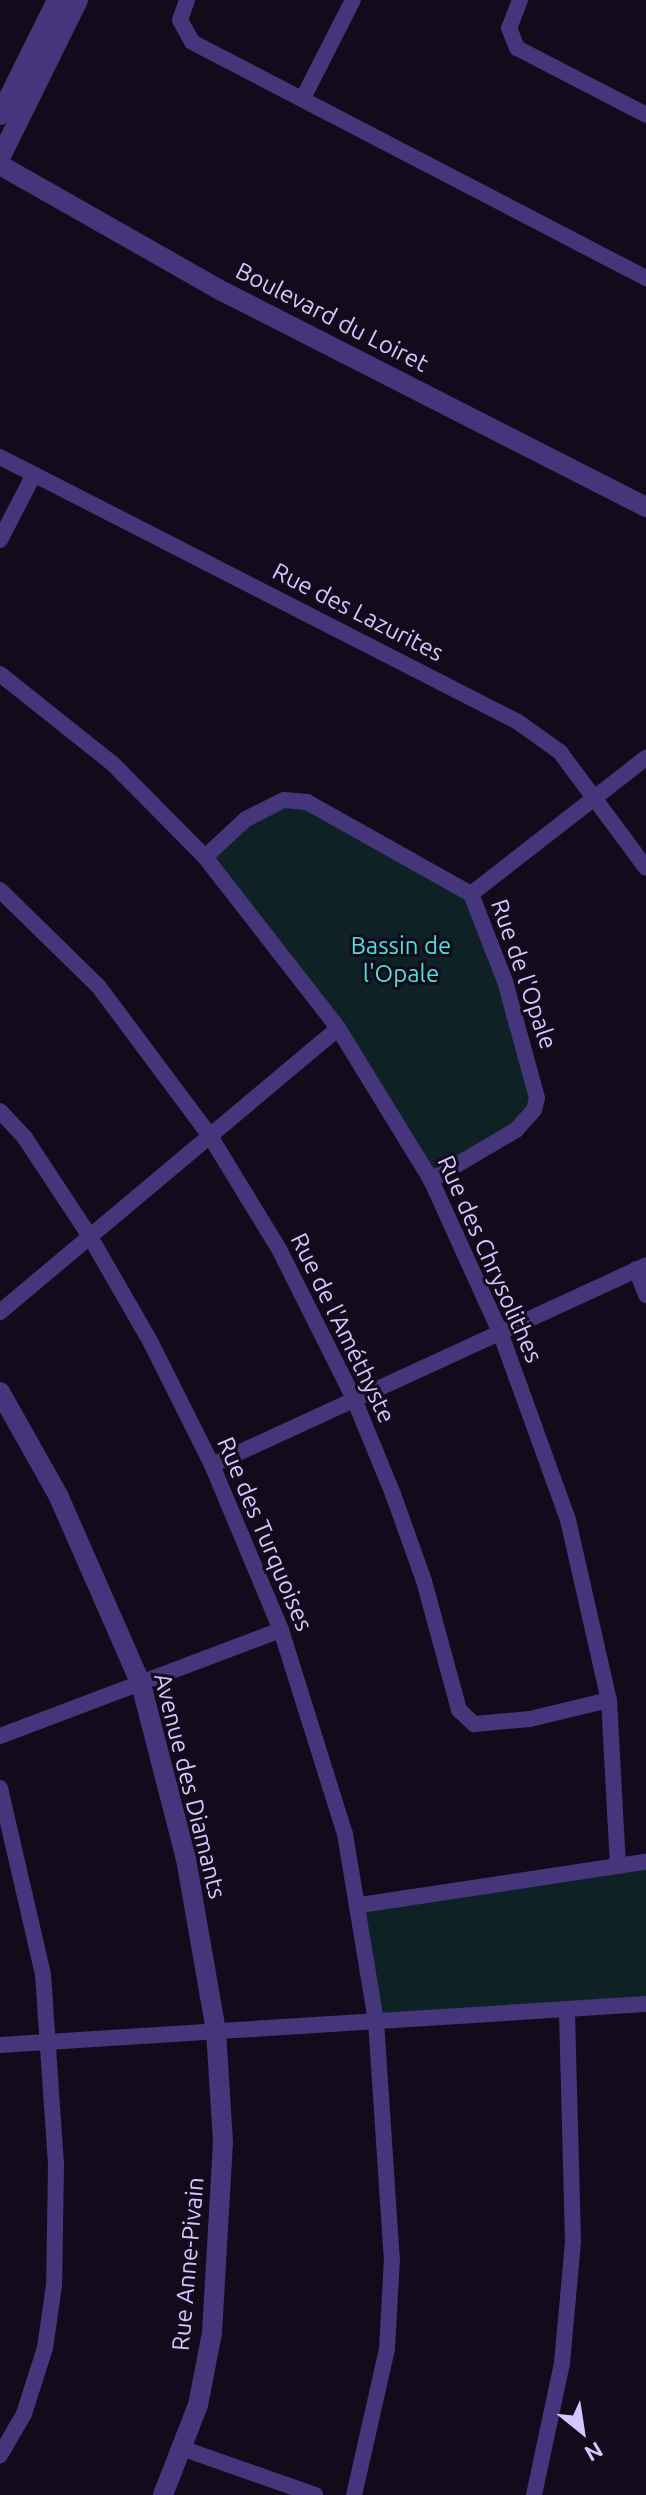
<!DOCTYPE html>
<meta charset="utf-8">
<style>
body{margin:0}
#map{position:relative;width:646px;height:2495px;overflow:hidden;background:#110b1b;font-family:Ubuntu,sans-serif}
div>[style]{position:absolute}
.green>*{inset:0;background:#0e2225}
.minor>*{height:16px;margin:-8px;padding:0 8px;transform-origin:8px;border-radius:8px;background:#45357b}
.tertiary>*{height:20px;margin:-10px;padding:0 10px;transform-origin:10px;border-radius:10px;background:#45357b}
span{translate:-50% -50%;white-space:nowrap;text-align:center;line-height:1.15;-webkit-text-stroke:6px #110b1b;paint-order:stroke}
.street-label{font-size:24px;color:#d7c5ff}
.park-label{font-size:24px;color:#51dfd6}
.north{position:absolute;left:542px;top:2391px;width:80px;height:80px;-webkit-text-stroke:6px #110b1b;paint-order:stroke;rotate:150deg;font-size:22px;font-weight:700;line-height:32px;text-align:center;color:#d7c5ff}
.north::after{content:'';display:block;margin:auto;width:28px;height:36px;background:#d7c5ff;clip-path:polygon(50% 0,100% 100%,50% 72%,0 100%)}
</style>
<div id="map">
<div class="green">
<div style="clip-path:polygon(307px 802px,471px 894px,481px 913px,534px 1110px,431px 1180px,338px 1028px,205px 857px,246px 819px)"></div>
<div style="clip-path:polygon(646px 1863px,646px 2004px,376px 2021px,360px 1905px)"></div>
</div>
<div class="minor">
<div style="left:187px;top:0;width:21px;rotate:109deg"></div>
<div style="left:180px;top:20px;width:25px;rotate:61deg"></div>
<div style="left:192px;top:42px;width:512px;rotate:27.47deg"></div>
<div style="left:520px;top:0;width:30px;rotate:111deg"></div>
<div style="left:509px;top:28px;width:22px;rotate:68deg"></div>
<div style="left:517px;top:48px;width:145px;rotate:27.4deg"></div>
<div style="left:303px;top:98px;width:110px;rotate:-63deg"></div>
<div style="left:0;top:457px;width:582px;rotate:27.09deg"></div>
<div style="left:518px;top:722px;width:52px;rotate:35.5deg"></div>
<div style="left:560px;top:752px;width:144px;rotate:53.4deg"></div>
<div style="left:0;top:540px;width:74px;rotate:-62.7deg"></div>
<div style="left:0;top:674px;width:144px;rotate:38.5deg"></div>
<div style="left:113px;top:764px;width:131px;rotate:45.3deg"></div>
<div style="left:205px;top:857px;width:217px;rotate:52.1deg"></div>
<div style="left:338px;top:1028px;width:178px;rotate:58.5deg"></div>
<div style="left:431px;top:1180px;width:167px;rotate:65.6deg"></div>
<div style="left:500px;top:1332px;width:200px;rotate:70.1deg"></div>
<div style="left:568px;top:1520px;width:185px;rotate:77.2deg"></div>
<div style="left:609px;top:1700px;width:166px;rotate:86.9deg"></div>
<div style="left:205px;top:857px;width:56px;rotate:-42.8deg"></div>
<div style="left:246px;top:819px;width:42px;rotate:-26.6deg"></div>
<div style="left:284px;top:800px;width:23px;rotate:5deg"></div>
<div style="left:307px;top:802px;width:188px;rotate:29.3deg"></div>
<div style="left:471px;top:894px;width:93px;rotate:68.7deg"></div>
<div style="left:505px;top:981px;width:121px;rotate:74.7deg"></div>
<div style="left:537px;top:1098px;width:12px;rotate:104deg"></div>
<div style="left:534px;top:1110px;width:27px;rotate:132deg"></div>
<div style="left:516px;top:1130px;width:99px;rotate:149.5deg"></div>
<div style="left:0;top:890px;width:139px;rotate:44.4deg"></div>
<div style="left:99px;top:987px;width:186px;rotate:53.3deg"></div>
<div style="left:210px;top:1136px;width:132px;rotate:58.6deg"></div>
<div style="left:279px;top:1249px;width:168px;rotate:63.4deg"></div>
<div style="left:354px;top:1399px;width:103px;rotate:67.7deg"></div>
<div style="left:393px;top:1494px;width:92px;rotate:70.4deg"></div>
<div style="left:424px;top:1581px;width:134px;rotate:74.8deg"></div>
<div style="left:459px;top:1710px;width:21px;rotate:43deg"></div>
<div style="left:474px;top:1724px;width:56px;rotate:-5.1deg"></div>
<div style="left:530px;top:1719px;width:81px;rotate:-13.5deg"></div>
<div style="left:471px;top:894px;width:222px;rotate:-37.9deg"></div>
<div style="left:0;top:1111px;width:37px;rotate:47deg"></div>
<div style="left:25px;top:1138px;width:116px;rotate:56.6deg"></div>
<div style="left:89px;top:1235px;width:125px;rotate:60.1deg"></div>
<div style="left:151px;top:1343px;width:136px;rotate:63.4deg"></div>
<div style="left:212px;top:1465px;width:179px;rotate:67.3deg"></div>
<div style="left:281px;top:1630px;width:214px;rotate:72.6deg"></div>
<div style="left:345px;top:1834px;width:190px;rotate:80.6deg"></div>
<div style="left:376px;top:2021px;width:239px;rotate:86.2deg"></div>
<div style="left:392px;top:2259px;width:90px;rotate:93.2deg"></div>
<div style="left:387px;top:2349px;width:150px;rotate:102.7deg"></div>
<div style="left:636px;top:1269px;width:28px;rotate:69deg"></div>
<div style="left:0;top:1312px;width:441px;rotate:-40deg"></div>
<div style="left:212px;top:1465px;width:478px;rotate:-24.7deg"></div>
<div style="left:0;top:1736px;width:300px;rotate:-20.7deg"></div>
<div style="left:0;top:1788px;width:191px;rotate:77deg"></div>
<div style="left:43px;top:1974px;width:190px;rotate:86.1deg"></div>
<div style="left:56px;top:2164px;width:121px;rotate:90.9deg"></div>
<div style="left:54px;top:2285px;width:64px;rotate:98.1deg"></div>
<div style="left:45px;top:2348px;width:69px;rotate:107.7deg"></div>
<div style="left:24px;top:2414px;width:48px;rotate:120.3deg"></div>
<div style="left:360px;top:1905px;width:289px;rotate:-8.6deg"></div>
<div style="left:0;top:2045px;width:647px;rotate:-3.63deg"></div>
<div style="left:184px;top:2449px;width:139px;rotate:19.3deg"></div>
<div style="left:534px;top:2495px;width:135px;rotate:-78deg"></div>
<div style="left:562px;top:2363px;width:122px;rotate:-84.8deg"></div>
<div style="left:573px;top:2241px;width:232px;rotate:-91.5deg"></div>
</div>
<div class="tertiary">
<div style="left:0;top:115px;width:128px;rotate:-63.6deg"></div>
<div style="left:0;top:158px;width:176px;rotate:-63.7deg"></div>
<div style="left:0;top:165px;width:257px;rotate:29.6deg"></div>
<div style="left:224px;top:292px;width:474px;rotate:27deg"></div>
<div style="left:0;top:1392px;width:118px;rotate:60.6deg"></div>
<div style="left:58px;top:1495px;width:206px;rotate:66.3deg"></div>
<div style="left:141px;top:1684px;width:181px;rotate:75.6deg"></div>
<div style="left:186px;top:1859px;width:175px;rotate:80.1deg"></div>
<div style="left:216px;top:2031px;width:111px;rotate:86.4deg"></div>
<div style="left:223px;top:2142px;width:191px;rotate:93.3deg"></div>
<div style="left:212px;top:2333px;width:73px;rotate:101deg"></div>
<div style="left:198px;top:2405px;width:97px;rotate:111.3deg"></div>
</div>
<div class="street-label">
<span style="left:332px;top:317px;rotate:27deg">Boulevard du Loiret</span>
<span style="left:358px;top:612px;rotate:27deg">Rue des Lazurites</span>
<span style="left:524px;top:974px;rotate:71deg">Rue de l'Opale</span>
<span style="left:490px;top:1259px;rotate:66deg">Rue des Chrysolithes</span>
<span style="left:343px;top:1328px;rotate:64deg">Rue de l'Améthyste</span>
<span style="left:265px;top:1534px;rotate:67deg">Rue des Turquoises</span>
<span style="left:190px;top:1786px;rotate:76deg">Avenue des Diamants</span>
<span style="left:188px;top:2264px;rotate:-85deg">Rue Anne-Pivain</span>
</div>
<div class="park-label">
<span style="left:401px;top:960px">Bassin de<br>l'Opale</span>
</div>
<div class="north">N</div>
</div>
